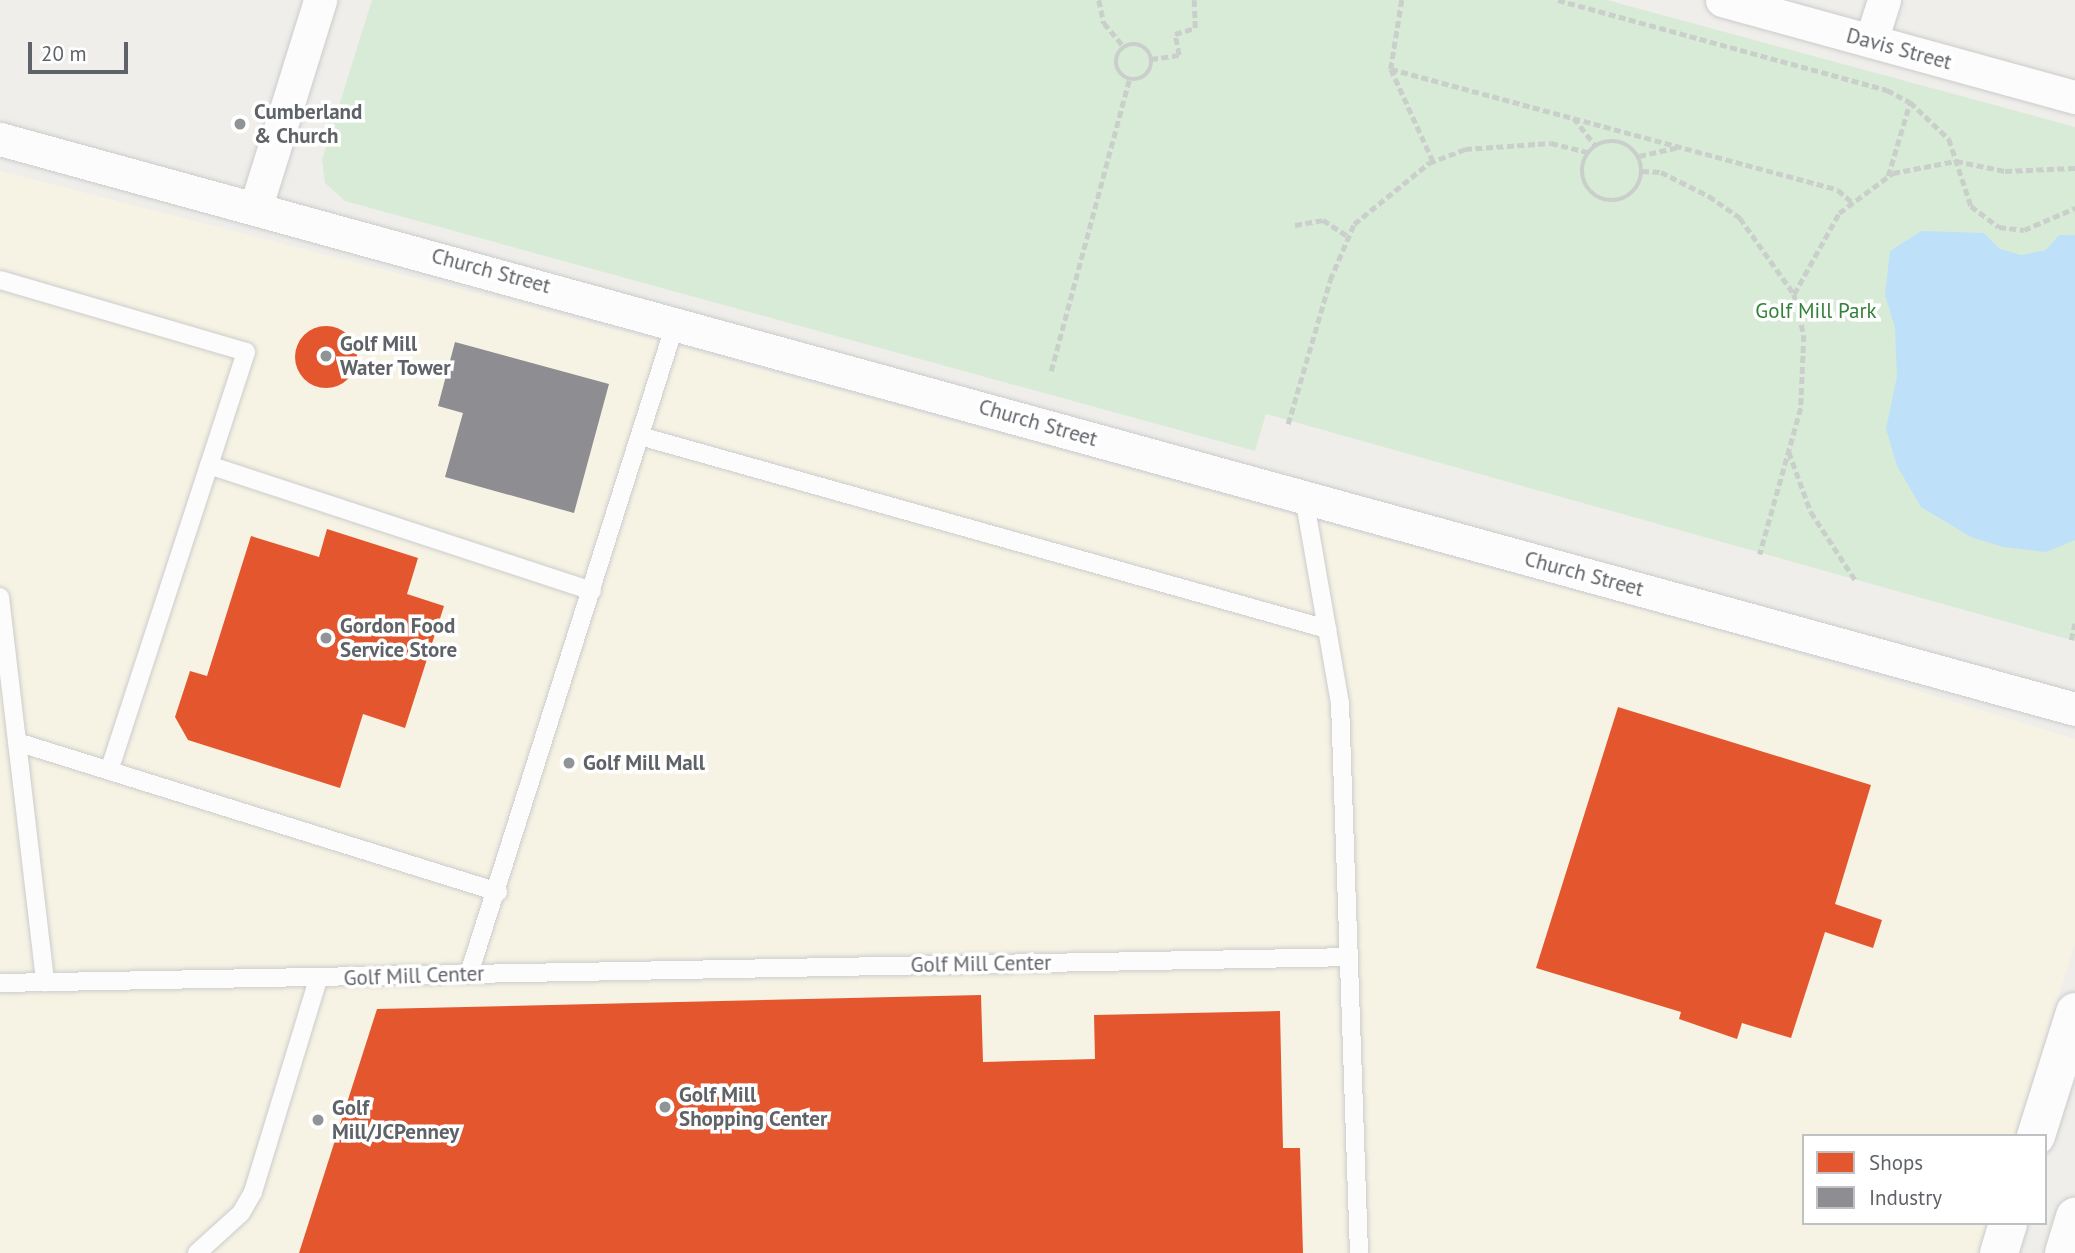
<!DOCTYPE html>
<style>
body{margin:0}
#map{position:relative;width:2075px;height:1253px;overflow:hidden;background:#efeeea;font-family:"PT Sans",sans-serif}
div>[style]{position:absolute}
.commercial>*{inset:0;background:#f7f3e4}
.green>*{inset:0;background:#d8ebd6}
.water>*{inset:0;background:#bfe0f9}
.shops>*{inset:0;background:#e4572e}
.round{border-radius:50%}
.industry>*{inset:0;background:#8d8d92}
.path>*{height:4.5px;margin-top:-2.25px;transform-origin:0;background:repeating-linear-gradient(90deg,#cacfcc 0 7px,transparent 0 10.5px)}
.path>.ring{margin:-2.25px;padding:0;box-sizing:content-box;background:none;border:4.5px solid #cacfcc;border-radius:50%}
.roads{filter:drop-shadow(0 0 2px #cbcccc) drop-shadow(0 0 2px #cbcccc)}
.lane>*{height:18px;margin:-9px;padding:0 9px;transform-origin:9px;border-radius:9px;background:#fdfcfc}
.street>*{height:33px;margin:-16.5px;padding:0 16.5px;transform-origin:16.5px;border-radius:16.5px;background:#fdfcfc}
.secondary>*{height:38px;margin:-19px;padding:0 19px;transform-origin:19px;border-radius:19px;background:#fdfcfc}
.dots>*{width:19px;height:19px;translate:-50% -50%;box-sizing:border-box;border:4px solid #fff;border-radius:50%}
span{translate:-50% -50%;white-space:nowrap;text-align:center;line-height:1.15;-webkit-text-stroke:7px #fff;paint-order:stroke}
.street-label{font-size:21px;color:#5f6368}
.poi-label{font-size:21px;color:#5f6368;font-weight:700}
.left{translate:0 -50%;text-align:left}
.park-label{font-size:21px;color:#348238}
.legend{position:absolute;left:1802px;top:1134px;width:245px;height:91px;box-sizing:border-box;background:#fff;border:2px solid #bfc1c3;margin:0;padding:9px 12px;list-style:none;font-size:21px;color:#5f6368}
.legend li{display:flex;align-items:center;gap:14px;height:35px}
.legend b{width:35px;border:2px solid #bfc1c3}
.scale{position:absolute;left:28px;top:42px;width:100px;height:32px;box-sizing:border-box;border:4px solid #5f6368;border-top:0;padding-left:9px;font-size:21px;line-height:24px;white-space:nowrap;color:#5f6368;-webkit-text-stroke:5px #fff;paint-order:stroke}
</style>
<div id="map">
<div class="commercial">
<div style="clip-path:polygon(0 171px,587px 322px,1756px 641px,2075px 739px,2075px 944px,2015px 1136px,1804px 1136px,1804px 1223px,1988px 1223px,1979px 1253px,0 1253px)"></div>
</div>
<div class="green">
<div style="clip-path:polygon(372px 0,1607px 0,2075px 127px,2075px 641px,1266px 414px,1255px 451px,345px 201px,325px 183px,322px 160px)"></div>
</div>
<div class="water">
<div style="clip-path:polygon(1921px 231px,1984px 233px,2000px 249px,2021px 255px,2046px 250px,2059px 235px,2075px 235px,2075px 540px,2066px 544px,2046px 552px,2003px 547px,1971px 537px,1921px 507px,1897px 466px,1886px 429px,1897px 376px,1895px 328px,1885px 295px,1890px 251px)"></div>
</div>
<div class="shops">
<div class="round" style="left:295px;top:326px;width:62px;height:62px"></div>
<div style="clip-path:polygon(327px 529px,418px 558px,407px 594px,444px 606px,405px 728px,363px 714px,340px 788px,188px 740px,175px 717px,190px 671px,207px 676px,251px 536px,319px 557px)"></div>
<div style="clip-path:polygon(1618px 707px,1871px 785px,1835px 904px,1882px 920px,1873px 948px,1825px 932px,1791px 1038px,1742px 1023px,1737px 1039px,1679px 1019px,1681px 1012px,1536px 968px)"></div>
<div style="clip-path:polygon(981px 995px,983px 1062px,1095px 1059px,1094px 1015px,1280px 1011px,1283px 1148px,1300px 1148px,1303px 1253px,299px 1253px,377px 1009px)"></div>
</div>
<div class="industry">
<div style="clip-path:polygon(455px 342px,609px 384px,574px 513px,445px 477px,463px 413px,438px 406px)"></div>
</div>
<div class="path">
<div style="left:1099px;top:0;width:24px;rotate:78deg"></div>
<div style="left:1104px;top:23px;width:31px;rotate:50deg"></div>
<div style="left:1402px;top:0;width:70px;rotate:99.1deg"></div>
<div style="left:1391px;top:69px;width:101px;rotate:65.5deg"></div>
<div style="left:1558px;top:0;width:341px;rotate:15.3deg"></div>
<div style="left:1887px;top:90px;width:26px;rotate:28deg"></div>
<div style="left:1910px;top:102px;width:54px;rotate:43.5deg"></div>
<div style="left:1949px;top:139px;width:71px;rotate:71.8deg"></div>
<div style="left:1971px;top:206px;width:35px;rotate:37deg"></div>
<div style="left:1999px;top:227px;width:25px;rotate:7deg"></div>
<div style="left:2024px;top:230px;width:56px;rotate:-23.3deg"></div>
<div class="ring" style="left:1116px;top:44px;width:31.5px;height:31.5px"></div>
<div style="left:1151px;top:59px;width:28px;rotate:-8deg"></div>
<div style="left:1179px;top:55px;width:21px;rotate:-101deg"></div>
<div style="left:1175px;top:34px;width:21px;rotate:-17deg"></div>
<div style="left:1195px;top:28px;width:28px;rotate:-92deg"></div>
<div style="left:1391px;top:69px;width:463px;rotate:15.1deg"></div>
<div style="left:1838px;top:190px;width:18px;rotate:41deg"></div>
<div style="left:1574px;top:118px;width:34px;rotate:52deg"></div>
<div class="ring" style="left:1582px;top:141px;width:55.5px;height:55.5px"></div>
<div style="left:1639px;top:156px;width:41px;rotate:-12.7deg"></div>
<div style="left:1642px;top:171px;width:19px;rotate:3deg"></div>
<div style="left:1661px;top:172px;width:54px;rotate:26.6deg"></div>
<div style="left:1709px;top:196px;width:38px;rotate:35deg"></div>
<div style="left:1740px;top:218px;width:93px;rotate:54.6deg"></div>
<div style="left:1794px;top:294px;width:42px;rotate:76.3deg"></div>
<div style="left:1804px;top:335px;width:73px;rotate:92.4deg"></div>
<div style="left:1801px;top:408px;width:152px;rotate:105.7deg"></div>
<div style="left:1888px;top:176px;width:77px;rotate:-73.4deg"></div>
<div style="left:1295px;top:225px;width:28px;rotate:-10deg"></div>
<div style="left:1323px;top:220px;width:30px;rotate:33deg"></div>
<div style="left:1794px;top:294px;width:93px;rotate:-60.9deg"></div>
<div style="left:1839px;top:213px;width:67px;rotate:-36.5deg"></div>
<div style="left:1893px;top:173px;width:64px;rotate:-10.8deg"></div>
<div style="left:1956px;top:161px;width:50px;rotate:11.5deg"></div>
<div style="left:2005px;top:171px;width:70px;rotate:-2.5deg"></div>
<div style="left:1051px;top:371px;width:301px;rotate:-75deg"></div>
<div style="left:1288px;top:424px;width:150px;rotate:-73.7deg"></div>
<div style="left:1330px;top:280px;width:61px;rotate:-66.8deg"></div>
<div style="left:1354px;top:224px;width:97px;rotate:-39.1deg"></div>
<div style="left:1429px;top:163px;width:39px;rotate:-21deg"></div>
<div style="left:1465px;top:149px;width:86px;rotate:-4deg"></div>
<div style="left:1551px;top:143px;width:38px;rotate:14deg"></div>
<div style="left:1789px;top:452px;width:64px;rotate:69.9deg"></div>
<div style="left:1811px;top:512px;width:82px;rotate:56.9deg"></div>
<div style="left:2071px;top:640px;width:17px;rotate:-77deg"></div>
</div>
<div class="roads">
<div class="lane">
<div style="left:0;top:280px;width:256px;rotate:16.3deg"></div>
<div style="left:246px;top:352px;width:440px;rotate:108.1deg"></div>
<div style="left:640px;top:436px;width:714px;rotate:15.69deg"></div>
<div style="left:209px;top:465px;width:403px;rotate:18.2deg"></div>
<div style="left:1304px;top:497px;width:209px;rotate:80.1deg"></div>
<div style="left:1340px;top:703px;width:550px;rotate:88.02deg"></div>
<div style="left:0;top:597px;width:388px;rotate:83.3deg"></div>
<div style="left:17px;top:742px;width:504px;rotate:17.32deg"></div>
<div style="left:469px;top:974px;width:685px;rotate:-72.41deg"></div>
<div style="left:0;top:983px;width:1349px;rotate:-1.1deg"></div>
<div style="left:197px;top:1253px;width:59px;rotate:-42.3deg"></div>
<div style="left:241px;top:1213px;width:24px;rotate:-60deg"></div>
<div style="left:253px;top:1192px;width:223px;rotate:-73deg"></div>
</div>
<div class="street">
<div style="left:1722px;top:0;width:366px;rotate:15.4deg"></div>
<div style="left:1871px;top:41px;width:43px;rotate:-72.4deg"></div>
<div style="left:0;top:139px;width:2152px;rotate:15.36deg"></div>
<div style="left:256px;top:206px;width:216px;rotate:-72.7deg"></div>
</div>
<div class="secondary">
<div style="left:2036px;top:1136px;width:130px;rotate:-72.5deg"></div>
<div style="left:1999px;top:1253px;width:31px;rotate:-73deg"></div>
<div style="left:2064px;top:1253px;width:38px;rotate:-73deg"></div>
</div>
</div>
<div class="dots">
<div style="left:240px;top:124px;background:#919496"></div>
<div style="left:326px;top:356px;background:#919496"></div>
<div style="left:326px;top:638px;background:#919496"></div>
<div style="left:569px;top:763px;background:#919496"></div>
<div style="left:665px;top:1107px;background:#919496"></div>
<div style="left:318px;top:1120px;background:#919496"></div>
</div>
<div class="street-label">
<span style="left:1899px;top:49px;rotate:15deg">Davis Street</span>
<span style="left:491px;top:271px;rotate:15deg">Church Street</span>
<span style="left:1038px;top:423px;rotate:16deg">Church Street</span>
<span style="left:1584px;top:574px;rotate:15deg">Church Street</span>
<span style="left:981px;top:964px;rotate:-1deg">Golf Mill Center</span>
<span style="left:414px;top:976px;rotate:-2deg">Golf Mill Center</span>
</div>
<div class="poi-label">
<span class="left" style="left:254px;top:124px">Cumberland<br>&amp; Church</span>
<span class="left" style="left:340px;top:356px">Golf Mill<br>Water Tower</span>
<span class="left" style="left:340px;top:638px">Gordon Food<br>Service Store</span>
<span class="left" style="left:583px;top:763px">Golf Mill Mall</span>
<span class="left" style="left:679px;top:1107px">Golf Mill<br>Shopping Center</span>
<span class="left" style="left:332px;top:1120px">Golf<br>Mill/JCPenney</span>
</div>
<div class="park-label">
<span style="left:1816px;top:311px">Golf Mill Park</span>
</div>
<ul class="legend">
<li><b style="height:19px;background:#e4572e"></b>Shops</li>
<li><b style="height:19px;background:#8d8d92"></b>Industry</li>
</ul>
<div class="scale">20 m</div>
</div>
